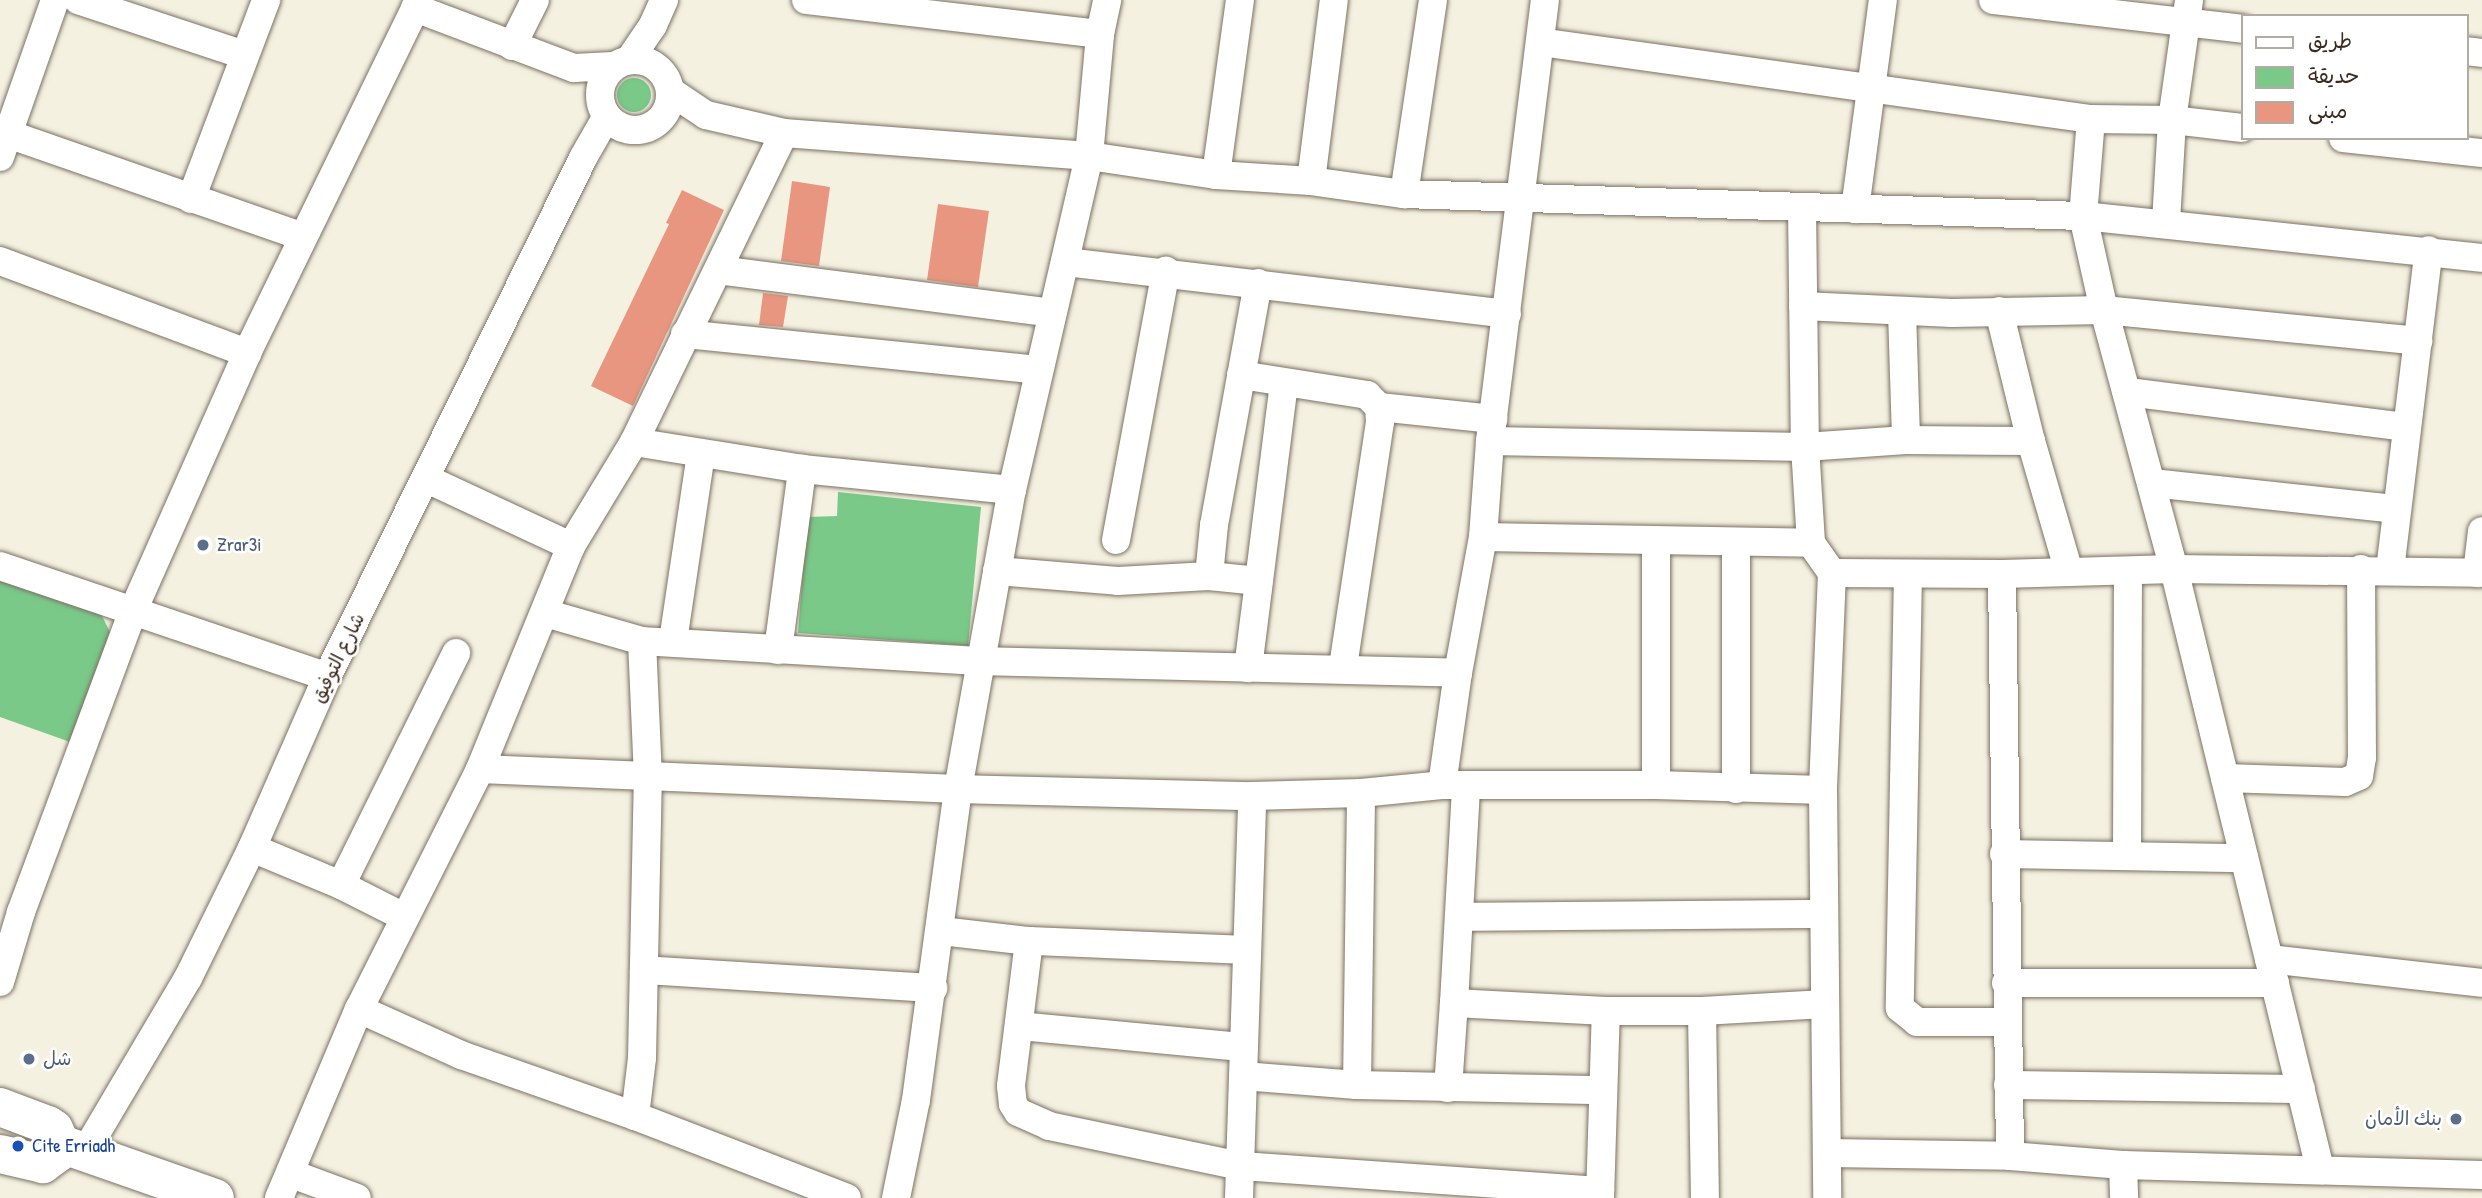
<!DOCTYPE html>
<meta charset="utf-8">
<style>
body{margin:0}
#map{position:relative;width:2482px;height:1198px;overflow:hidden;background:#f4f1e0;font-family:"Patrick Hand","Playpen Sans Arabic",sans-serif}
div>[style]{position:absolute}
.green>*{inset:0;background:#7ac989}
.round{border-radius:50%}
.building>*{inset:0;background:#e99681}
.roads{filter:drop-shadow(0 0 2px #7c7062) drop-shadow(0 0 2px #7c7062)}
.minor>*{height:28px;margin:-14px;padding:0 14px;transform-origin:14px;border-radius:14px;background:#fff}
.minor>.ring{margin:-14px;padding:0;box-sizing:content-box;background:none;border:28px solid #fff;border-radius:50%}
.highway>*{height:38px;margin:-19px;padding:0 19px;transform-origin:19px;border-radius:19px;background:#fff}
.dots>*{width:19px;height:19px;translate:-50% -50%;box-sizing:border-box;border:4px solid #fff;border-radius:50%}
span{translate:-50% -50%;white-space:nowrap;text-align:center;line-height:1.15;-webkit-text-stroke:5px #fff;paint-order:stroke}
.service-label{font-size:19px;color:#4e5e75}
.left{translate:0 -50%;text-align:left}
.right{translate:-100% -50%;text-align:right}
.street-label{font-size:19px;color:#3b2a1e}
.transit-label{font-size:19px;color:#164399}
.legend{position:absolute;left:2241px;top:14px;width:228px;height:126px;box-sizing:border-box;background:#fff;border:2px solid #b1aaa5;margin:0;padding:9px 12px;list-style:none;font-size:21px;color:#3b2a1e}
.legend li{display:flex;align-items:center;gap:14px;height:35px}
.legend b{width:35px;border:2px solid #b1aaa5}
</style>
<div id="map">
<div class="green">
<div class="round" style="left:617px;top:78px;width:34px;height:34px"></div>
<div style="clip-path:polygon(838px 492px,981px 507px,968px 646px,798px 633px,807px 517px,837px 516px)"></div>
<div style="clip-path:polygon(0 576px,101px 614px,114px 640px,70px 742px,0 717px)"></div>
</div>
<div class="building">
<div style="clip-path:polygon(792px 181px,830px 187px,819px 266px,781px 261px)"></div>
<div style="clip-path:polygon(682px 190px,724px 210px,633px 406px,591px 386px,669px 224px,666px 223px)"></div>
<div style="clip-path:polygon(938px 204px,989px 211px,978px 287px,927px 280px)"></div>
<div style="clip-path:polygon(763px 293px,788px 296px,783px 327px,759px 325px)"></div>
</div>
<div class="roads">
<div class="minor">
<div style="left:78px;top:0;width:175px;rotate:18.3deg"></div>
<div style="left:806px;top:0;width:296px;rotate:6.6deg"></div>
<div style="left:1993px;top:0;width:251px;rotate:6.6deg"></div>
<div style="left:1540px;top:42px;width:556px;rotate:7.96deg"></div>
<div style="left:2091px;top:119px;width:81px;rotate:0.7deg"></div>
<div style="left:2172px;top:120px;width:70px;rotate:6.5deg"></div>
<div style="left:512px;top:46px;width:51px;rotate:-63.4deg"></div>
<div style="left:2466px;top:51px;width:16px;rotate:7deg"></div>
<div style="left:630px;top:59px;width:41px;rotate:-55.9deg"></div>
<div style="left:653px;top:25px;width:27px;rotate:-66deg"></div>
<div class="ring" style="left:600px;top:60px;width:42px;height:42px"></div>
<div style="left:670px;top:91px;width:43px;rotate:33.7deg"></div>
<div style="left:706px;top:115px;width:80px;rotate:13deg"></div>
<div style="left:784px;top:133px;width:306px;rotate:4.3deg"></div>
<div style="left:1089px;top:156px;width:128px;rotate:8.5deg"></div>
<div style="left:1216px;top:175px;width:95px;rotate:3.6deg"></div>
<div style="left:1311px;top:181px;width:94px;rotate:8deg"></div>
<div style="left:1404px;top:194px;width:679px;rotate:1.86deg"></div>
<div style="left:2083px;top:216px;width:401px;rotate:6deg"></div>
<div style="left:2091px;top:119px;width:97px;rotate:94.7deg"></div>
<div style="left:2083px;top:216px;width:96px;rotate:77.4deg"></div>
<div style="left:2104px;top:310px;width:268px;rotate:74.9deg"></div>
<div style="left:2174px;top:569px;width:618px;rotate:76.32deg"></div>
<div style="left:8px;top:134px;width:312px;rotate:19.2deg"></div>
<div style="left:2343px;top:138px;width:140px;rotate:6.2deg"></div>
<div style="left:0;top:157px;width:166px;rotate:-70.7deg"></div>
<div style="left:1216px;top:175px;width:177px;rotate:-82.2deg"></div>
<div style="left:1311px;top:181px;width:182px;rotate:-82.8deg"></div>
<div style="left:1404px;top:194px;width:196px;rotate:-81.5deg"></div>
<div style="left:191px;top:199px;width:213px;rotate:-69.3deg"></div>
<div style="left:1802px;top:207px;width:240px;rotate:89.3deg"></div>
<div style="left:1805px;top:447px;width:96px;rotate:86.4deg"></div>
<div style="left:1811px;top:543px;width:37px;rotate:55deg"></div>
<div style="left:1832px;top:573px;width:217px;rotate:92.4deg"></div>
<div style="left:1823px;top:790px;width:408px;rotate:89.4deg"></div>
<div style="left:1855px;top:209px;width:211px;rotate:-82.4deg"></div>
<div style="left:2166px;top:222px;width:102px;rotate:-86.6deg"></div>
<div style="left:2172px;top:120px;width:121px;rotate:-81.9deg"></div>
<div style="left:0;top:261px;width:264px;rotate:20.4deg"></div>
<div style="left:1066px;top:262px;width:444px;rotate:6.7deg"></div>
<div style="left:718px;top:270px;width:337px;rotate:7.3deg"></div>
<div style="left:1258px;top:283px;width:246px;rotate:100.3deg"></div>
<div style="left:1214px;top:525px;width:51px;rotate:95.6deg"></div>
<div style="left:1209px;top:576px;width:50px;rotate:5.7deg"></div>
<div style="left:1803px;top:306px;width:149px;rotate:2.7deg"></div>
<div style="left:1952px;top:313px;width:152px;rotate:-1.1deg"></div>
<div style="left:2104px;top:310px;width:316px;rotate:5.6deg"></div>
<div style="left:1902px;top:311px;width:129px;rotate:88.2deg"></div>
<div style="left:1999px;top:311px;width:134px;rotate:76.2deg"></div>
<div style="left:2031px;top:441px;width:136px;rotate:73.8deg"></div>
<div style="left:685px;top:334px;width:356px;rotate:5.8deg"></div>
<div style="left:1241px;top:375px;width:128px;rotate:9deg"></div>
<div style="left:1367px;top:395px;width:17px;rotate:45deg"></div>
<div style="left:1379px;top:407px;width:15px;rotate:86deg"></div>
<div style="left:1380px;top:422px;width:249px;rotate:98.6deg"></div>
<div style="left:2128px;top:392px;width:281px;rotate:7.2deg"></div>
<div style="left:1379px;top:407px;width:115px;rotate:6deg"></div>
<div style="left:1490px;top:441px;width:315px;rotate:1.1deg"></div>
<div style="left:1805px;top:447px;width:101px;rotate:-4deg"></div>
<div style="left:1906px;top:440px;width:125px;rotate:0.5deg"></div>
<div style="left:634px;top:442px;width:170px;rotate:9.1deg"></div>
<div style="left:802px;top:469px;width:211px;rotate:5.7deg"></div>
<div style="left:427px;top:479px;width:159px;rotate:25deg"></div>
<div style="left:2152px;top:483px;width:246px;rotate:6.1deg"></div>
<div style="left:1483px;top:537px;width:328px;rotate:1deg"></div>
<div style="left:1116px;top:540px;width:274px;rotate:-79.5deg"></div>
<div style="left:1736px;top:544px;width:245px;rotate:90deg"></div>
<div style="left:0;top:566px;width:345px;rotate:18.7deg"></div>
<div style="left:2390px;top:570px;width:322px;rotate:-83.1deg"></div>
<div style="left:997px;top:571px;width:121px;rotate:4.7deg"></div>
<div style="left:1118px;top:581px;width:91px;rotate:-3.1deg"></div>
<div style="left:1832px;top:573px;width:170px;rotate:0.3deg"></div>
<div style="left:2002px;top:574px;width:172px;rotate:-1.7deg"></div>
<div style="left:2174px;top:569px;width:308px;rotate:0.7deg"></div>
<div style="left:2477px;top:573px;width:42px;rotate:-83.2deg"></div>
<div style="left:1908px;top:574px;width:434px;rotate:91.1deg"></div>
<div style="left:1900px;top:1008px;width:22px;rotate:39deg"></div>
<div style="left:1917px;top:1022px;width:89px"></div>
<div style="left:2002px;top:574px;width:582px;rotate:89.21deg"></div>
<div style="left:545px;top:613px;width:101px;rotate:16.1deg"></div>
<div style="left:642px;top:641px;width:340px;rotate:3.4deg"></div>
<div style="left:981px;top:661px;width:477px;rotate:1.4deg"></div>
<div style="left:673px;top:641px;width:189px;rotate:-81.5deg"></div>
<div style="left:778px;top:650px;width:183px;rotate:-82.4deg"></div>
<div style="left:1248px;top:668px;width:287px;rotate:-82.8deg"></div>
<div style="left:480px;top:769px;width:478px;rotate:2.4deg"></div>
<div style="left:958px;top:789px;width:294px;rotate:1.4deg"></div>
<div style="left:1252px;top:796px;width:109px;rotate:-1.6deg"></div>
<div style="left:1361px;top:793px;width:81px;rotate:-5.6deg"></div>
<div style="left:1442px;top:785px;width:214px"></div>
<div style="left:1656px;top:785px;width:167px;rotate:1.7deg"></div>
<div style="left:2225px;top:778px;width:120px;rotate:1.9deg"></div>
<div style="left:2345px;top:782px;width:15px;rotate:-23deg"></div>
<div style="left:2359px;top:776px;width:18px;rotate:-81deg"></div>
<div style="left:2362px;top:758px;width:189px;rotate:-90.3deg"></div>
<div style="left:1442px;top:785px;width:113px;rotate:-81.9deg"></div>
<div style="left:1458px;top:673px;width:138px;rotate:-79.6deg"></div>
<div style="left:1483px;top:537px;width:96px;rotate:-85.8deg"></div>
<div style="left:1490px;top:441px;width:444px;rotate:-82.9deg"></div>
<div style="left:1656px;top:785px;width:243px;rotate:-90deg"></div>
<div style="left:252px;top:848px;width:96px;rotate:22.6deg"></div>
<div style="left:341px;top:885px;width:71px;rotate:26.9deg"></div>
<div style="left:2004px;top:854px;width:240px;rotate:1deg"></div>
<div style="left:2127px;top:856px;width:285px;rotate:-89.8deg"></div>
<div style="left:341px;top:885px;width:259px;rotate:-63.6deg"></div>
<div style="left:1459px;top:917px;width:365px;rotate:-0.5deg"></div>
<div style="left:941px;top:931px;width:89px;rotate:6.5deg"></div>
<div style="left:1247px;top:950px;width:218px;rotate:-177.6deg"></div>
<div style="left:1029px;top:941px;width:146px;rotate:97.1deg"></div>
<div style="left:1011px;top:1086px;width:18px;rotate:84deg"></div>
<div style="left:1013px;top:1104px;width:9px;rotate:58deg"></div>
<div style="left:1018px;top:1112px;width:34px;rotate:24deg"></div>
<div style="left:1049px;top:1126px;width:196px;rotate:11.8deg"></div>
<div style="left:1241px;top:1166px;width:360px;rotate:4deg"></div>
<div style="left:2269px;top:959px;width:214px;rotate:6.4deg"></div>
<div style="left:644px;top:970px;width:290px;rotate:3.6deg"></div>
<div style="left:0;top:982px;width:73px;rotate:-73.3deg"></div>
<div style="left:21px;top:912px;width:319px;rotate:-69.6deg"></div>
<div style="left:132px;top:613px;width:284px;rotate:-66.1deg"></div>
<div style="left:247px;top:353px;width:384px;rotate:-64deg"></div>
<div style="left:415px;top:8px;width:170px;rotate:20.7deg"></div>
<div style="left:574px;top:68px;width:39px;rotate:-3deg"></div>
<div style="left:2006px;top:983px;width:269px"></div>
<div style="left:1454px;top:1003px;width:217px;rotate:-86.8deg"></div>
<div style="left:359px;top:1009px;width:112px;rotate:24.3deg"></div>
<div style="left:461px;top:1055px;width:184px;rotate:19.3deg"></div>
<div style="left:635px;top:1116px;width:227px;rotate:21.1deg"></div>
<div style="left:1702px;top:1011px;width:187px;rotate:89.1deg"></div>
<div style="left:1019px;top:1026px;width:225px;rotate:5.4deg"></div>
<div style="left:1243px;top:1076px;width:114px;rotate:4.5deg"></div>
<div style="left:1357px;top:1085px;width:246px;rotate:1.2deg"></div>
<div style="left:1357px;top:1085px;width:292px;rotate:-89.2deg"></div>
<div style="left:2008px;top:1085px;width:293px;rotate:0.8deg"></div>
<div style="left:1448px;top:1088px;width:85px;rotate:-86deg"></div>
<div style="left:1454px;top:1003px;width:152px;rotate:3deg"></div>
<div style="left:1606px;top:1011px;width:96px"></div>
<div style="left:1702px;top:1011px;width:123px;rotate:-3.3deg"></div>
<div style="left:635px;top:1116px;width:58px;rotate:-83.1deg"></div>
<div style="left:642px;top:1058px;width:280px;rotate:-88.8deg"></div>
<div style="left:648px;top:778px;width:137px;rotate:-92.5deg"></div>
<div style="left:85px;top:1152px;width:202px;rotate:-59.4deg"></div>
<div style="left:188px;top:978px;width:145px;rotate:-63.8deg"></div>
<div style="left:252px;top:848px;width:187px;rotate:-66.3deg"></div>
<div style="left:327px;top:677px;width:579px;rotate:-63.74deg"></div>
<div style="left:583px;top:158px;width:48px;rotate:-60.3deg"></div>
<div style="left:1828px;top:1153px;width:182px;rotate:0.9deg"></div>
<div style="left:2010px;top:1156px;width:113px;rotate:4.6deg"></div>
<div style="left:2123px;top:1165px;width:359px;rotate:1.6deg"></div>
<div style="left:2123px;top:1165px;width:33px;rotate:88deg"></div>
<div style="left:292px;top:1174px;width:69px;rotate:20.3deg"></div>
<div style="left:279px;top:1198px;width:205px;rotate:-67.1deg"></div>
<div style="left:359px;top:1009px;width:269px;rotate:-63.2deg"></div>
<div style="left:480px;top:769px;width:241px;rotate:-67.8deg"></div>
<div style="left:571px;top:546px;width:122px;rotate:-58.8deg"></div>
<div style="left:634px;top:442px;width:343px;rotate:-64.1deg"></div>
<div style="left:896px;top:1198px;width:100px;rotate:-78.5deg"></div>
<div style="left:916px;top:1100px;width:314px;rotate:-82.3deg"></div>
<div style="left:958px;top:789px;width:304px;rotate:-79.8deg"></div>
<div style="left:1012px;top:490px;width:343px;rotate:-77deg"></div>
<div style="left:1089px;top:156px;width:122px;rotate:-84.8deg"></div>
<div style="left:1100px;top:34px;width:35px;rotate:-78deg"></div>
<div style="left:1239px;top:1198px;width:402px;rotate:-88.1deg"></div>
<div style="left:1600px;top:1198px;width:187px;rotate:-88.2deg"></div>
</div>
<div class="highway">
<div style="left:0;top:1107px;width:51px;rotate:20.6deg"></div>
<div style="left:48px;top:1125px;width:7px;rotate:34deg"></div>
<div style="left:54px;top:1129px;width:17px;rotate:65deg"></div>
<div style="left:61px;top:1144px;width:9px;rotate:108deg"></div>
<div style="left:58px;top:1153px;width:19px;rotate:144deg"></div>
<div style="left:43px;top:1164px;width:44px;rotate:-166.9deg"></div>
<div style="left:61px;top:1144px;width:163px;rotate:19.3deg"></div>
</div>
</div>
<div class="dots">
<div style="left:203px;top:545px;background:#5c6f8a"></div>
<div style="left:29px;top:1059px;background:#5c6f8a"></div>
<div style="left:2456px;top:1119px;background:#5c6f8a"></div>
<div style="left:18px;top:1146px;background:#1a4fb4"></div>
</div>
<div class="service-label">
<span class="left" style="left:217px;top:545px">Zrar3i</span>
<span class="left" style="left:43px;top:1059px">شل</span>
<span class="right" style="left:2442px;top:1119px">بنك الأمان</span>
</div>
<div class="street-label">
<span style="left:338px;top:658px;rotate:-64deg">شارع التوفيق</span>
</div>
<div class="transit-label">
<span class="left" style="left:32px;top:1146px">Cite Erriadh</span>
</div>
<ul class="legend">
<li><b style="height:9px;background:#fff"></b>طريق</li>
<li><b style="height:19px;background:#7ac989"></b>حديقة</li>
<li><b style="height:19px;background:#e99681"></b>مبنى</li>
</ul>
</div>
